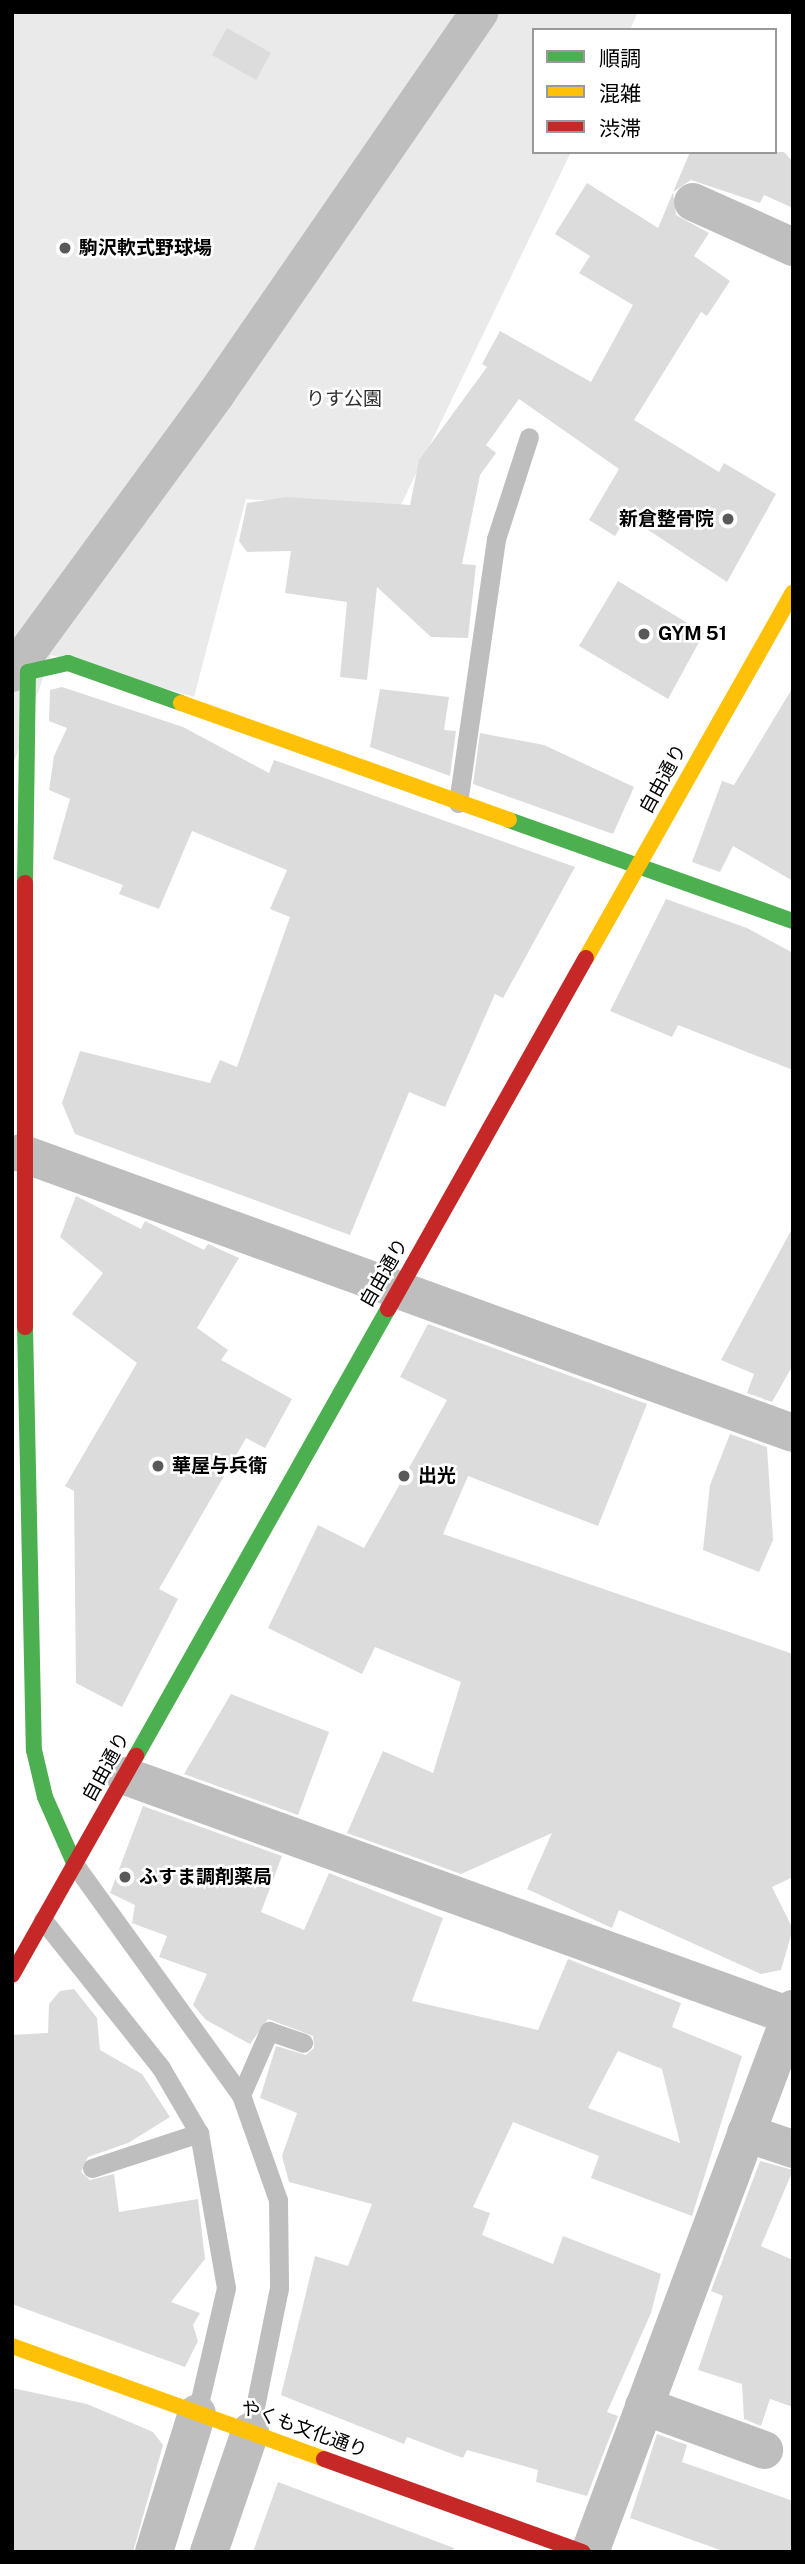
<!DOCTYPE html>
<meta charset="utf-8">
<style>
body{margin:0}
#map{position:relative;width:805px;height:2564px;overflow:hidden;background:#fff;font-family:"Public Sans","Noto Sans JP",sans-serif}
div>[style]{position:absolute}
.green>*{inset:0;background:#eaeaea}
.building>*{inset:0;background:#dcdcdc}
.lane>*{height:19px;margin:-9.5px;padding:0 9.5px;transform-origin:9.5px;border-radius:9.5px;background:#bebebe}
.street>*{height:38px;margin:-19px;padding:0 19px;transform-origin:19px;border-radius:19px;background:#bebebe}
.fast>*{height:16px;margin:-8px;padding:0 8px;transform-origin:8px;border-radius:8px;background:#4caf50}
.slow>*{height:16px;margin:-8px;padding:0 8px;transform-origin:8px;border-radius:8px;background:#ffc107}
.jam>*{height:16px;margin:-8px;padding:0 8px;transform-origin:8px;border-radius:8px;background:#c62828}
.dots>*{width:19px;height:19px;translate:-50% -50%;box-sizing:border-box;border:4px solid #fff;border-radius:50%}
span{translate:-50% -50%;white-space:nowrap;text-align:center;line-height:1.15;-webkit-text-stroke:5px #fff;paint-order:stroke}
.poi-label{font-size:19px;color:#000;font-weight:700}
.left{translate:0 -50%;text-align:left}
.right{translate:-100% -50%;text-align:right}
.park-label{font-size:19px;color:#2f2f2f}
.street-label{font-size:19px;color:#000}
.frame{position:absolute;inset:0;border:14px solid #000;pointer-events:none}
.legend{position:absolute;left:532px;top:28px;width:245px;height:126px;box-sizing:border-box;background:#fff;border:2px solid #999;margin:0;padding:9px 12px;list-style:none;font-size:21px;color:#000}
.legend li{display:flex;align-items:center;gap:14px;height:35px}
.legend b{width:35px;border:2px solid #999}
</style>
<div id="map">
<div class="green">
<div style="clip-path:polygon(12px 12px,638px 12px,630px 30px,534px 30px,534px 152px,571px 152px,399px 509px,246px 499px,194px 697px,51px 655px,12px 768px)"></div>
</div>
<div class="building">
<div style="clip-path:polygon(227px 28px,271px 53px,256px 80px,212px 55px)"></div>
<div style="clip-path:polygon(690px 152px,784px 152px,793px 162px,793px 208px,764px 195px,760px 203px,691px 180px,673px 192px,676px 215px,709px 233px,694px 256px,730px 281px,707px 316px,701px 312px,634px 420px,719px 472px,724px 463px,776px 494px,727px 582px,627px 516px,615px 536px,589px 520px,619px 469px,519px 399px,486px 445px,496px 453px,480px 475px,462px 564px,476px 565px,468px 638px,431px 637px,377px 587px,367px 680px,340px 677px,347px 602px,285px 593px,291px 551px,247px 552px,239px 541px,247px 503px,287px 497px,410px 505px,419px 460px,487px 367px,482px 364px,500px 331px,591px 382px,633px 305px,579px 273px,590px 256px,555px 234px,587px 183px,658px 228px)"></div>
<div style="clip-path:polygon(618px 581px,704px 633px,668px 699px,579px 646px)"></div>
<div style="clip-path:polygon(62px 687px,183px 727px,269px 773px,274px 760px,575px 867px,503px 998px,495px 994px,445px 1107px,409px 1092px,350px 1235px,75px 1134px,62px 1103px,80px 1051px,210px 1083px,220px 1060px,237px 1067px,290px 917px,270px 909px,287px 870px,192px 831px,159px 909px,119px 894px,123px 885px,53px 859px,70px 799px,49px 790px,54px 756px,67px 728px,49px 721px,50px 690px)"></div>
<div style="clip-path:polygon(793px 687px,793px 881px,733px 846px,720px 872px,692px 862px,722px 781px,734px 785px)"></div>
<div style="clip-path:polygon(380px 689px,449px 697px,444px 730px,456px 731px,450px 776px,370px 747px)"></div>
<div style="clip-path:polygon(480px 733px,544px 745px,634px 787px,613px 834px,473px 784px)"></div>
<div style="clip-path:polygon(666px 899px,747px 928px,793px 953px,793px 1070px,678px 1025px,672px 1037px,610px 1011px)"></div>
<div style="clip-path:polygon(76px 1196px,141px 1229px,145px 1221px,204px 1250px,208px 1244px,239px 1258px,197px 1328px,228px 1350px,221px 1360px,292px 1399px,265px 1448px,246px 1438px,159px 1589px,178px 1599px,122px 1707px,76px 1683px,74px 1491px,65px 1486px,137px 1363px,72px 1314px,103px 1273px,60px 1237px)"></div>
<div style="clip-path:polygon(793px 1227px,793px 1365px,772px 1402px,747px 1393px,754px 1374px,721px 1360px)"></div>
<div style="clip-path:polygon(428px 1324px,647px 1404px,598px 1526px,468px 1476px,443px 1534px,793px 1654px,793px 1877px,772px 1887px,793px 1929px,781px 1970px,761px 1974px,619px 1910px,612px 1928px,527px 1889px,552px 1833px,461px 1874px,347px 1833px,383px 1751px,433px 1773px,461px 1682px,375px 1647px,362px 1674px,268px 1628px,318px 1525px,364px 1548px,447px 1400px,400px 1377px)"></div>
<div style="clip-path:polygon(730px 1434px,767px 1447px,773px 1540px,759px 1572px,703px 1550px,710px 1485px)"></div>
<div style="clip-path:polygon(231px 1694px,329px 1732px,298px 1815px,184px 1774px)"></div>
<div style="clip-path:polygon(evenodd,143px 1806px,282px 1856px,261px 1912px,304px 1930px,329px 1873px,443px 1918px,412px 2001px,538px 2030px,568px 1959px,681px 2003px,672px 2027px,742px 2056px,692px 2216px,591px 2178px,599px 2156px,513px 2122px,473px 2207px,490px 2213px,482px 2235px,553px 2264px,563px 2236px,661px 2274px,651px 2313px,607px 2412px,618px 2416px,587px 2496px,536px 2482px,538px 2470px,467px 2450px,463px 2458px,407px 2437px,404px 2444px,281px 2395px,315px 2256px,348px 2266px,372px 2204px,289px 2182px,282px 2156px,297px 2113px,260px 2098px,276px 2046px,306px 2055px,314px 2048px,313px 2036px,268px 2019px,250px 2044px,206px 2020px,193px 2005px,207px 1974px,159px 1957px,167px 1936px,132px 1923px,135px 1905px,110px 1893px,143px 1806px,618px 2051px,662px 2069px,680px 2143px,588px 2108px,618px 2051px)"></div>
<div style="clip-path:polygon(74px 1989px,97px 2018px,100px 2050px,142px 2074px,170px 2117px,128px 2143px,88px 2157px,81px 2172px,90px 2180px,114px 2174px,119px 2212px,198px 2199px,205px 2259px,171px 2302px,200px 2313px,193px 2325px,198px 2341px,185px 2367px,12px 2304px,12px 2035px,48px 2033px,49px 2004px,60px 1991px)"></div>
<div style="clip-path:polygon(760px 2161px,793px 2170px,761px 2246px,793px 2260px,793px 2407px,770px 2399px,761px 2426px,744px 2419px,742px 2384px,698px 2370px,723px 2296px,711px 2291px)"></div>
<div style="clip-path:polygon(12px 2388px,87px 2404px,153px 2432px,163px 2445px,133px 2552px,12px 2552px)"></div>
<div style="clip-path:polygon(657px 2434px,687px 2445px,682px 2462px,793px 2501px,793px 2552px,726px 2552px,630px 2518px)"></div>
<div style="clip-path:polygon(278px 2482px,454px 2548px,453px 2552px,253px 2552px)"></div>
</div>
<div class="lane">
<div style="left:458px;top:803px;width:267px;rotate:-81.8deg"></div>
<div style="left:496px;top:539px;width:107px;rotate:-72.1deg"></div>
<div style="left:75px;top:1865px;width:284px;rotate:54.2deg"></div>
<div style="left:241px;top:2095px;width:111px;rotate:70.6deg"></div>
<div style="left:278px;top:2200px;width:88px;rotate:89.3deg"></div>
<div style="left:279px;top:2288px;width:147px;rotate:101.4deg"></div>
<div style="left:43px;top:1920px;width:189px;rotate:51.4deg"></div>
<div style="left:161px;top:2068px;width:75px;rotate:59.7deg"></div>
<div style="left:199px;top:2133px;width:157px;rotate:80.1deg"></div>
<div style="left:226px;top:2288px;width:128px;rotate:103.1deg"></div>
<div style="left:241px;top:2095px;width:70px;rotate:-66.4deg"></div>
<div style="left:269px;top:2031px;width:36px;rotate:19deg"></div>
<div style="left:92px;top:2168px;width:113px;rotate:-18.1deg"></div>
</div>
<div class="street">
<div style="left:693px;top:202px;width:110px;rotate:24.2deg"></div>
<div style="left:12px;top:673px;width:346px;rotate:-53.8deg"></div>
<div style="left:216px;top:394px;width:464px;rotate:-55.4deg"></div>
<div style="left:21px;top:1153px;width:821px;rotate:19.94deg"></div>
<div style="left:125px;top:1776px;width:710px;rotate:19.84deg"></div>
<div style="left:746px;top:2133px;width:50px;rotate:18.8deg"></div>
<div style="left:644px;top:2406px;width:128px;rotate:20.1deg"></div>
<div style="left:154px;top:2552px;width:145px;rotate:-72.8deg"></div>
<div style="left:209px;top:2552px;width:127px;rotate:-71.1deg"></div>
<div style="left:590px;top:2552px;width:580px;rotate:-69.5deg"></div>
</div>
<div class="fast">
<div style="left:509px;top:820px;width:301px;rotate:19.6deg"></div>
<div style="left:25px;top:883px;width:211px;rotate:-89.2deg"></div>
<div style="left:28px;top:672px;width:41px;rotate:-12.7deg"></div>
<div style="left:68px;top:663px;width:120px;rotate:19.5deg"></div>
<div style="left:25px;top:1327px;width:423px;rotate:88.8deg"></div>
<div style="left:34px;top:1750px;width:48px;rotate:76.8deg"></div>
<div style="left:45px;top:1797px;width:74px;rotate:66.2deg"></div>
<div style="left:136px;top:1756px;width:513px;rotate:-60.59deg"></div>
</div>
<div class="slow">
<div style="left:181px;top:703px;width:348px;rotate:19.6deg"></div>
<div style="left:586px;top:958px;width:420px;rotate:-60.5deg"></div>
<div style="left:12px;top:2346px;width:332px;rotate:19.9deg"></div>
</div>
<div class="jam">
<div style="left:25px;top:883px;width:444px;rotate:90deg"></div>
<div style="left:388px;top:1309px;width:403px;rotate:-60.6deg"></div>
<div style="left:12px;top:1975px;width:252px;rotate:-60.5deg"></div>
<div style="left:324px;top:2459px;width:275px;rotate:19.8deg"></div>
</div>
<div class="dots">
<div style="left:65px;top:248px;background:#595959"></div>
<div style="left:728px;top:519px;background:#595959"></div>
<div style="left:644px;top:634px;background:#595959"></div>
<div style="left:158px;top:1466px;background:#595959"></div>
<div style="left:404px;top:1476px;background:#595959"></div>
<div style="left:125px;top:1877px;background:#595959"></div>
</div>
<div class="poi-label">
<span class="left" style="left:79px;top:248px">駒沢軟式野球場</span>
<span class="right" style="left:714px;top:519px">新倉整骨院</span>
<span class="left" style="left:658px;top:634px">GYM 51</span>
<span class="left" style="left:172px;top:1466px">華屋与兵衛</span>
<span class="left" style="left:418px;top:1476px">出光</span>
<span class="left" style="left:139px;top:1877px">ふすま調剤薬局</span>
</div>
<div class="park-label">
<span style="left:344px;top:399px">りす公園</span>
</div>
<div class="street-label">
<span style="left:663px;top:779px;rotate:-61deg">自由通り</span>
<span style="left:384px;top:1273px;rotate:-60deg">自由通り</span>
<span style="left:106px;top:1767px;rotate:-61deg">自由通り</span>
<span style="left:304px;top:2429px;rotate:20deg">やくも文化通り</span>
</div>
<div class="frame"></div>
<ul class="legend">
<li><b style="height:9px;background:#4caf50"></b>順調</li>
<li><b style="height:9px;background:#ffc107"></b>混雑</li>
<li><b style="height:9px;background:#c62828"></b>渋滞</li>
</ul>
</div>
